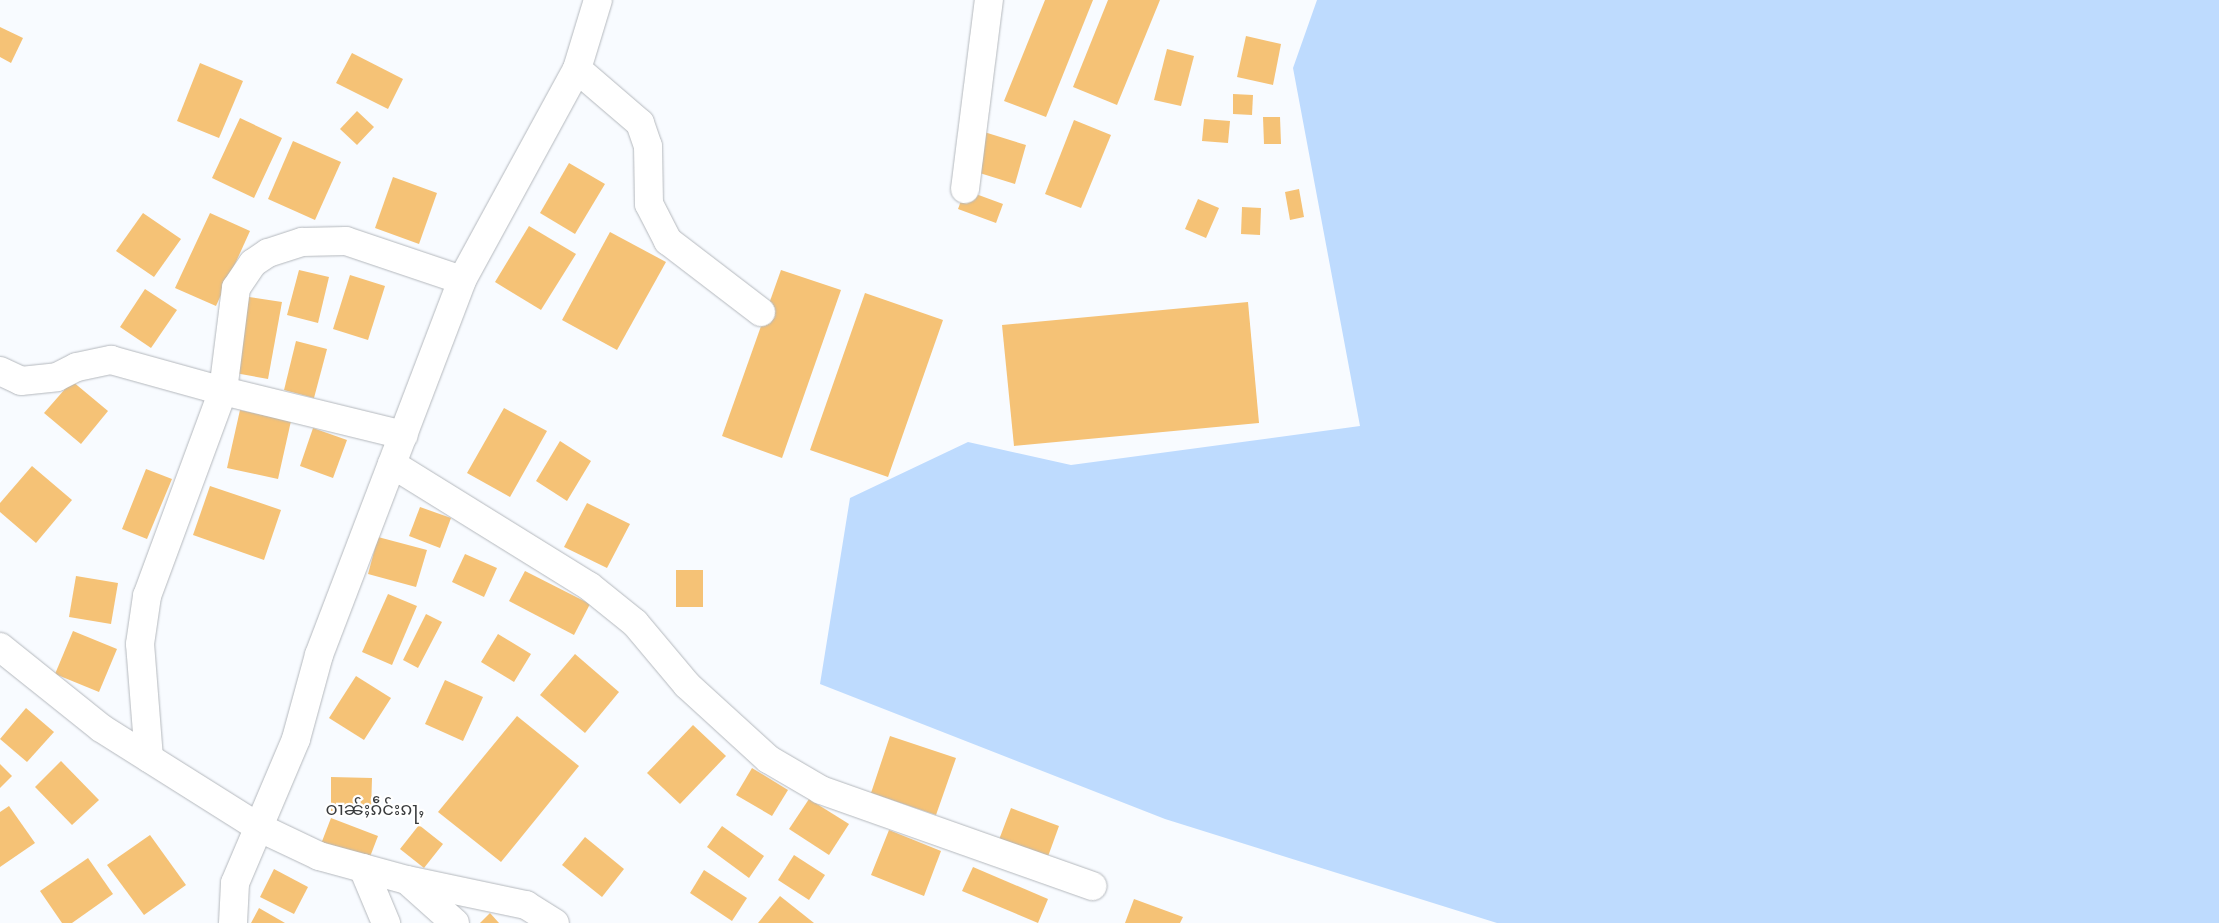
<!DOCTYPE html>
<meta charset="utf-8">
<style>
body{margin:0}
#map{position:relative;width:2219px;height:923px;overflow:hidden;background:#f8fbff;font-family:Quicksand,"Noto Sans Myanmar",sans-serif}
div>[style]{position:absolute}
.green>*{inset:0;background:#bedbfe}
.building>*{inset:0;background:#f5c276}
.roads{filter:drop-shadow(0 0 1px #b4b8bd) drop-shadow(0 0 1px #b4b8bd)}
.minor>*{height:28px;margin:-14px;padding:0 14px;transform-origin:14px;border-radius:14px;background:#fff}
span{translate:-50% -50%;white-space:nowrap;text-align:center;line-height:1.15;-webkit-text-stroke:4.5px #fff;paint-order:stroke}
.quarter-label{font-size:18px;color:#393b3d}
</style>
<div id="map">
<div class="green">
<div style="clip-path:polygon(1317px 0,2219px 0,2219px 923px,1497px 923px,1165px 819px,820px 684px,850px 498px,968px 442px,1071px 465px,1360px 426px,1293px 68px)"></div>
</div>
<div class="building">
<div style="clip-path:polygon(1045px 0,1093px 0,1046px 117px,1004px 101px)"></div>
<div style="clip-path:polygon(1108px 0,1160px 0,1117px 105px,1073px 87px)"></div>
<div style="clip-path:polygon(0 27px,23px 38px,11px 63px,0 57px)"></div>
<div style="clip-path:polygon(1246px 36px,1281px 44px,1273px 85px,1237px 77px)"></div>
<div style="clip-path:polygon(1167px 49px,1194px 56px,1181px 106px,1154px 100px)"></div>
<div style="clip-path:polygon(352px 53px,403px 79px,388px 109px,336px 83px)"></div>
<div style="clip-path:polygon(200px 63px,243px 81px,219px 138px,177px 121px)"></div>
<div style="clip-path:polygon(1233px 94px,1253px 95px,1252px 115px,1233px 114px)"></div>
<div style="clip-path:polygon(357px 111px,374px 127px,357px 145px,340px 129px)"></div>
<div style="clip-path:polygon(1263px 117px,1280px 117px,1281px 144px,1264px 144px)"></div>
<div style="clip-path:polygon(240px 118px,282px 138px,254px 198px,212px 178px)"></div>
<div style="clip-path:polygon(1204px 119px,1230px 121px,1228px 143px,1202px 141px)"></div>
<div style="clip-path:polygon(1074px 120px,1111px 135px,1081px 208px,1045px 194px)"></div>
<div style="clip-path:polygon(981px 131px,1026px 145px,1015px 184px,970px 170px)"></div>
<div style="clip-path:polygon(293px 141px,341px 162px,315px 220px,268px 199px)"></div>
<div style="clip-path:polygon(569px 163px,605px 184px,575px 234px,540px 213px)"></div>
<div style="clip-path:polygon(393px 177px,437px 193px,419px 244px,375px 228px)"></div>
<div style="clip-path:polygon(1299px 189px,1304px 217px,1290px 220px,1285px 192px)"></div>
<div style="clip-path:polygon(965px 190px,1003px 204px,996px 223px,958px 209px)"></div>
<div style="clip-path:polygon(1198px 199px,1219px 208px,1206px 238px,1185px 229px)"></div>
<div style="clip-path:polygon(1242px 207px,1261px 208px,1260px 235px,1241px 234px)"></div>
<div style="clip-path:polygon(143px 213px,181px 239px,154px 277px,116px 251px)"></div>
<div style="clip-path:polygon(210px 213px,250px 231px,216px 306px,175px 288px)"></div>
<div style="clip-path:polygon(529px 226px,576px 254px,541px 310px,495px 282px)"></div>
<div style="clip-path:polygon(610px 232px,666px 262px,617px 350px,562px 320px)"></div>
<div style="clip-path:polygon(299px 270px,329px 277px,318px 323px,287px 315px)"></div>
<div style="clip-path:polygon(781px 270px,841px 290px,782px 458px,722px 436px)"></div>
<div style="clip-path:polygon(350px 275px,385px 286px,368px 340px,333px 329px)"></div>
<div style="clip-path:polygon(145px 289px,177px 310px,151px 348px,120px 327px)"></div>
<div style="clip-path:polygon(865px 293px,943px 320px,888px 477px,810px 450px)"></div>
<div style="clip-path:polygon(249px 297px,282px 302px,268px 379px,235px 373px)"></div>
<div style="clip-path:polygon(1248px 302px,1259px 423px,1014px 446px,1002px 325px)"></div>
<div style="clip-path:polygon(296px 341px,327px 349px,314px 398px,284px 390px)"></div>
<div style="clip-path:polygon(72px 381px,108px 411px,81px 444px,44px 413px)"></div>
<div style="clip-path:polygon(504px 408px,547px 431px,510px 497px,467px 473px)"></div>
<div style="clip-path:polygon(240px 410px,291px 421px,278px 479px,227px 468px)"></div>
<div style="clip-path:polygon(313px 428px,347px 440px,333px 478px,300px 466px)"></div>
<div style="clip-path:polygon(560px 441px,591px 461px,567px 501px,536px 481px)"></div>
<div style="clip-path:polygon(32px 466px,72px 500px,36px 543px,0 512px,0 503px)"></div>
<div style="clip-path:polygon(146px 469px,172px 479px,147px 539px,122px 529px)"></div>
<div style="clip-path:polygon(210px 486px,281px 510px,264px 560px,193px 535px)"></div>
<div style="clip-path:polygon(587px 503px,630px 524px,607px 568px,564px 547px)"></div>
<div style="clip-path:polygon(420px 507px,451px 518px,440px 548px,409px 536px)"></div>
<div style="clip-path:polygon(378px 537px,427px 550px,416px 587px,368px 574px)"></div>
<div style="clip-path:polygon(465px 554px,497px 568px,484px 597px,452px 582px)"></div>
<div style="clip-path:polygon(676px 570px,703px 570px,703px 607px,676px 607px)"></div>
<div style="clip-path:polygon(525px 571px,590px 604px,574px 635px,509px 601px)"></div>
<div style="clip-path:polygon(76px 576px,118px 583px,111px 624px,69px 617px)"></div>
<div style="clip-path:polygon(388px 594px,417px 606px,392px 665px,362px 652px)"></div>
<div style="clip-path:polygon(426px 614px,442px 622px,418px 668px,403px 660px)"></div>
<div style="clip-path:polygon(73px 631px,117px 649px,99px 692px,55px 674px)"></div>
<div style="clip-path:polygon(498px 634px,531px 654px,514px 682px,481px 662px)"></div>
<div style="clip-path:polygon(575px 654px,619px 692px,585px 733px,540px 695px)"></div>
<div style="clip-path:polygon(356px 676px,391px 698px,364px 740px,329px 718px)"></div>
<div style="clip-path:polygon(445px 680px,483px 697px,463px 741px,425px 724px)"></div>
<div style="clip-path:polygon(26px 708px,54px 732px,27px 762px,0 739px)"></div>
<div style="clip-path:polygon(517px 716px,579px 766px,501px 862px,438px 812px)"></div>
<div style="clip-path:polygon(693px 725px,726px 756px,680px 804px,647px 773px)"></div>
<div style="clip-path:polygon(890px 736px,956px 758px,936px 815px,871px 793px)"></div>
<div style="clip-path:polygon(61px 761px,99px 800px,72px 825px,35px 787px)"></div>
<div style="clip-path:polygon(0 764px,12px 776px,0 788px)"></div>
<div style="clip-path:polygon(752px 768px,788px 790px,772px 816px,736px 795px)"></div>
<div style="clip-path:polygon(331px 777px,372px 778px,371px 812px,331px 811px)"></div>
<div style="clip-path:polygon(809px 799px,849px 824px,829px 855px,789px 829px)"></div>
<div style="clip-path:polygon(9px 806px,35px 843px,0 867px,0 812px)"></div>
<div style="clip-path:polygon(1011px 808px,1059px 826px,1046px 862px,997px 845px)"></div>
<div style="clip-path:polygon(331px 818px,378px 836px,368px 862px,321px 844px)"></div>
<div style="clip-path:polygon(419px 825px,443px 844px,424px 868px,400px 849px)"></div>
<div style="clip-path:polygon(722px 826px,764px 856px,749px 878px,707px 847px)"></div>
<div style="clip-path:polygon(889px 830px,941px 851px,924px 896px,871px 875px)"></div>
<div style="clip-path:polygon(150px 835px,186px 885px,144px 915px,107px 865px)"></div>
<div style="clip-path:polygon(585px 837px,624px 869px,602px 897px,562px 865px)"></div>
<div style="clip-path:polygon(794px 855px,825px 875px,809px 900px,778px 880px)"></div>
<div style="clip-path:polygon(88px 858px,113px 894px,72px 923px,62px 923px,40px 891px)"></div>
<div style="clip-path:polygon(973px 867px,1048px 899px,1038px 923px,962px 891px)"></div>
<div style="clip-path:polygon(274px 869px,308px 887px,294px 914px,260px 897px)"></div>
<div style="clip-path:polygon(704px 870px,747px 898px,732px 921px,690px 893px)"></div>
<div style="clip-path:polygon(780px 896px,814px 923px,758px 923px)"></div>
<div style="clip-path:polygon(1134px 899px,1183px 917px,1180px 923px,1125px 923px)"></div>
<div style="clip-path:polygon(259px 908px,285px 923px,251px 923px)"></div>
<div style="clip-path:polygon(490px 913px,499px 923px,480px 923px)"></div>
</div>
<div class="roads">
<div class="minor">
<div style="left:577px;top:69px;width:83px;rotate:40.6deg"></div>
<div style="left:640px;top:123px;width:24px;rotate:71deg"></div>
<div style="left:648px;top:146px;width:58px;rotate:89deg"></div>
<div style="left:649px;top:204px;width:42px;rotate:62.8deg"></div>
<div style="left:668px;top:241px;width:117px;rotate:37.4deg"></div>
<div style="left:965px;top:189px;width:191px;rotate:-82.8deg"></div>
<div style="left:0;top:371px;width:23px;rotate:25deg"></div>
<div style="left:21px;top:381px;width:36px;rotate:-6deg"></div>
<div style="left:57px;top:377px;width:22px;rotate:-27deg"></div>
<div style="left:77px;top:367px;width:35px;rotate:-12deg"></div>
<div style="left:111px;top:360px;width:116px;rotate:15.5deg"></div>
<div style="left:223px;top:391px;width:186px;rotate:13.7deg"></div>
<div style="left:392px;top:464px;width:232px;rotate:31.8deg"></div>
<div style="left:589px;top:586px;width:59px;rotate:38.8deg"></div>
<div style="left:635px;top:623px;width:81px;rotate:50deg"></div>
<div style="left:687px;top:685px;width:110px;rotate:42.4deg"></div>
<div style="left:768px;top:759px;width:61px;rotate:30.3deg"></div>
<div style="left:821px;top:790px;width:288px;rotate:19.5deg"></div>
<div style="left:0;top:647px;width:129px;rotate:38.7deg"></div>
<div style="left:101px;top:728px;width:186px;rotate:32.2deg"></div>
<div style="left:258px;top:827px;width:68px;rotate:25.4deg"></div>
<div style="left:319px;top:856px;width:91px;rotate:15.3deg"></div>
<div style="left:407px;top:880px;width:122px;rotate:11.9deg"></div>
<div style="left:526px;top:905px;width:34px;rotate:32deg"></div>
<div style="left:149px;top:758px;width:114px;rotate:-94.5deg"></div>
<div style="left:140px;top:644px;width:49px;rotate:-81.7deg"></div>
<div style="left:147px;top:596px;width:219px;rotate:-69.7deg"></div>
<div style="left:223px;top:391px;width:104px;rotate:-82.8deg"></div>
<div style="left:236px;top:288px;width:30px;rotate:-56deg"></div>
<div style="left:253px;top:263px;width:18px;rotate:-34deg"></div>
<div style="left:268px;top:253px;width:36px;rotate:-18deg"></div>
<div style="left:302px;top:242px;width:44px;rotate:-1.3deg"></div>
<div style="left:346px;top:241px;width:122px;rotate:18.6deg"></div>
<div style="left:363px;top:868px;width:60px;rotate:67.3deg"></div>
<div style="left:408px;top:881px;width:63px;rotate:41.8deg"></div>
<div style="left:233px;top:923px;width:40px;rotate:-87.1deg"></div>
<div style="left:235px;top:883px;width:156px;rotate:-67deg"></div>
<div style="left:296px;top:739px;width:87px;rotate:-74.7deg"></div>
<div style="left:319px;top:655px;width:401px;rotate:-69.1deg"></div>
<div style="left:462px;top:280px;width:240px;rotate:-61.4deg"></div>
<div style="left:577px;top:69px;width:72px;rotate:-73.1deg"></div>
</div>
</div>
<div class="quarter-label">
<span style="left:375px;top:809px">ဝၢၼ်ႈၵဵင်းၵႃႇ</span>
</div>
</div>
